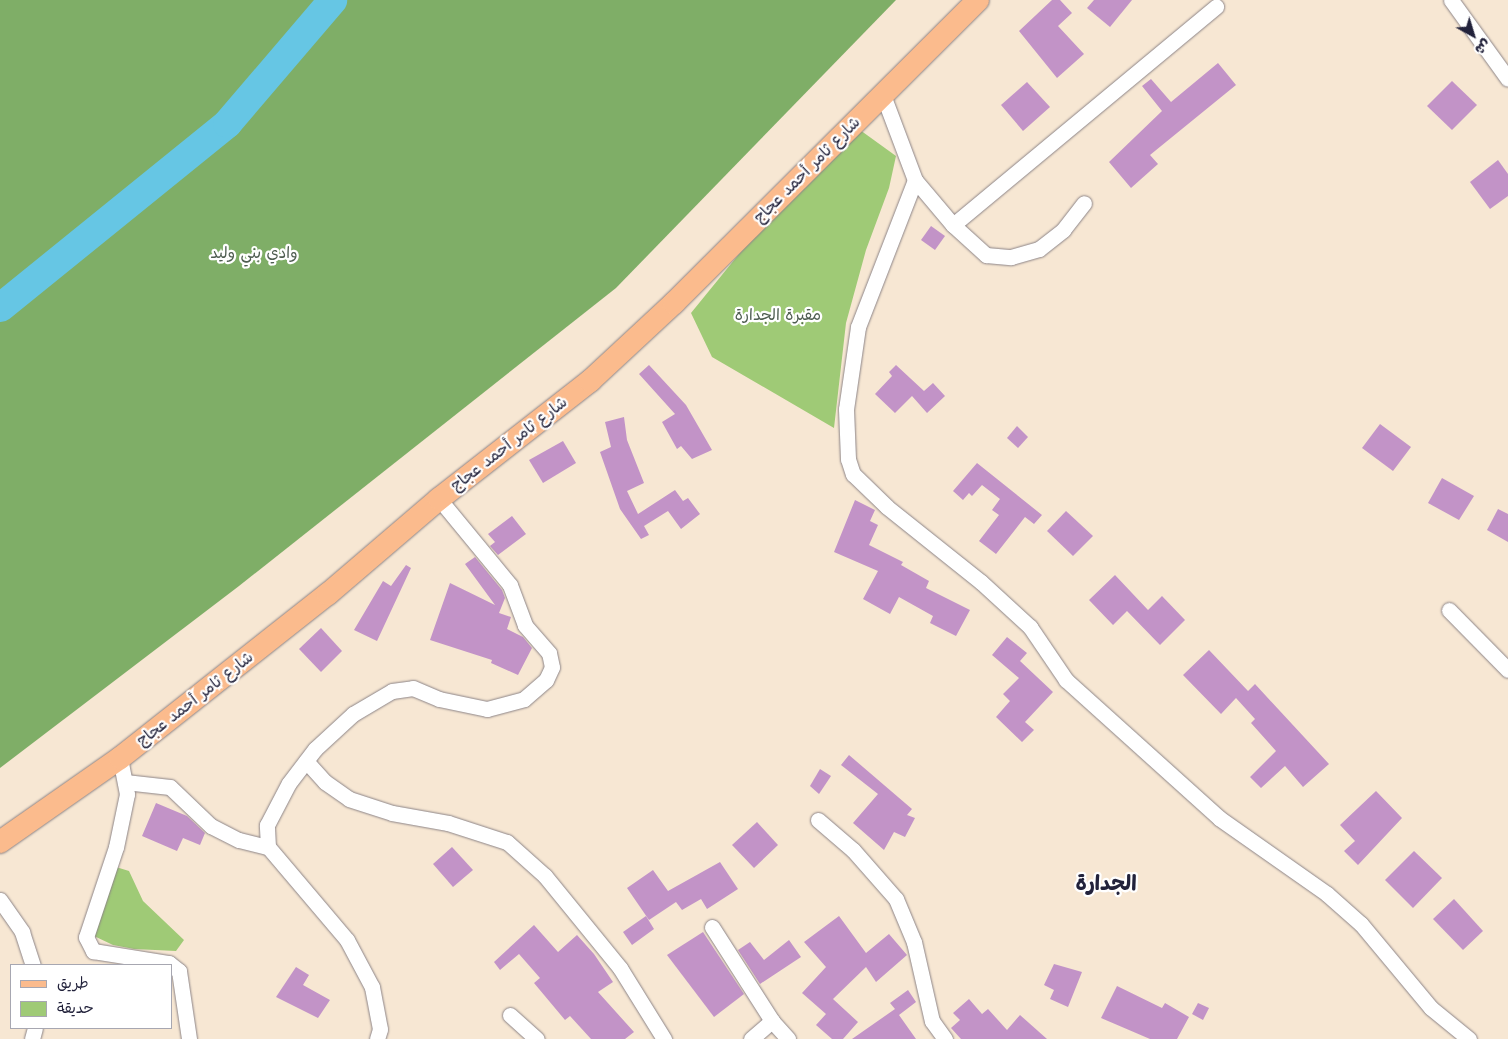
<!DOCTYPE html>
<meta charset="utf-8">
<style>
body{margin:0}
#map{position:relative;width:1508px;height:1039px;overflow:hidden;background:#f7e7d3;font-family:"Comic Neue","Playpen Sans Arabic",sans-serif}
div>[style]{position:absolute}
.green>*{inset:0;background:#9fca76}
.forest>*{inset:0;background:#7fae67}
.river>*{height:29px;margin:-14.5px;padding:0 14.5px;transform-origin:14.5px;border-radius:14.5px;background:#66c6e4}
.building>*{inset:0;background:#c293c7}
.roads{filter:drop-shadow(0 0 1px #8c8487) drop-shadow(0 0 1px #8c8487)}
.street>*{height:15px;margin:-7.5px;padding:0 7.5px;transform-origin:7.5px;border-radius:7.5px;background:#fff}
.primary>*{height:22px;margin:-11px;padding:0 11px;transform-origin:11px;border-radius:11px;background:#fbbb8d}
span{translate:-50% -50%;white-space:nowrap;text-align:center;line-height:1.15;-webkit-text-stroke:4.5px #fff;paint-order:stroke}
.street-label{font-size:16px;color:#22223b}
.park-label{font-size:16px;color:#4e5d50}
.district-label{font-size:21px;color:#22223b;font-weight:700}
.legend{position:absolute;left:10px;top:964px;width:162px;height:65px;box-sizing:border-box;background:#fff;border:1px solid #a7a7b1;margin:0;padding:6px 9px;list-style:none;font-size:15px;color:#22223b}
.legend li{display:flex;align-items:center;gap:10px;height:25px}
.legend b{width:25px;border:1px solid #a7a7b1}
.north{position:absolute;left:1448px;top:10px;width:50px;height:50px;-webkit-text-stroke:4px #fff;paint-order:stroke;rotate:141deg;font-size:14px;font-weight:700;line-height:20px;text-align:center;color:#22223b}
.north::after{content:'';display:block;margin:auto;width:18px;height:22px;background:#22223b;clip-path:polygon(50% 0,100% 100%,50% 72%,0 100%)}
</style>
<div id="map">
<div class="green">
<div style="clip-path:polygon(860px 130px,896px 156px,889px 188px,866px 250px,846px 323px,834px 428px,712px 357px,691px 313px,774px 211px)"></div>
<div style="clip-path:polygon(116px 867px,129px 871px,143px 901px,184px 940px,176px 951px,134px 949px,113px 945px,94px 936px)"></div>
</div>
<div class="forest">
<div style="clip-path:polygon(0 0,896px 0,616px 288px,239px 586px,0 768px)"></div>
</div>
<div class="river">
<div style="left:0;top:307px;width:292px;rotate:-39deg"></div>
<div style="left:227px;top:123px;width:162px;rotate:-49.5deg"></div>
</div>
<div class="building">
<div style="clip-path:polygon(1052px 0,1060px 0,1072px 13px,1058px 26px,1084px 54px,1057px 78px,1019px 31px)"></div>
<div style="clip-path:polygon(1094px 0,1132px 0,1110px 27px,1087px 8px)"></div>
<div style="clip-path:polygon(1218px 63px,1236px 85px,1150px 155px,1158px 164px,1131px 188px,1109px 162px,1162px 111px,1142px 86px,1151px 79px,1171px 102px)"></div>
<div style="clip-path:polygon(1452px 81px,1477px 105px,1452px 130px,1427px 106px)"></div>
<div style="clip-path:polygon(1027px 82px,1050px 107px,1023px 131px,1001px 105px)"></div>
<div style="clip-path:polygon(1498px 160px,1508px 174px,1508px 196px,1490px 209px,1470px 182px)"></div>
<div style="clip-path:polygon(931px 226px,945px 236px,935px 250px,921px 240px)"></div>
<div style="clip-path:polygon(649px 365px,686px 405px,712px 450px,692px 459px,681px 446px,677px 449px,662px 422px,675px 414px,639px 374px)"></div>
<div style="clip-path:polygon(896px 365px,924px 391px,933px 383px,945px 396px,927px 413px,912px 396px,895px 413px,875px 394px,892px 376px,889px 372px)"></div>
<div style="clip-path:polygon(624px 417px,627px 440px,644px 483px,627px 491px,638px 514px,675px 490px,683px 501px,688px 498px,700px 514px,681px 529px,668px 511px,644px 526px,649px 535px,641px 539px,620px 509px,600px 452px,611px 447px,605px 422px)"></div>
<div style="clip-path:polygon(1380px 424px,1411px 447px,1393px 471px,1362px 448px)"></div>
<div style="clip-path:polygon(1017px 426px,1028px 437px,1018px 448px,1007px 438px)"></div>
<div style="clip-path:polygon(563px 441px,576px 463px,543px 483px,529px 460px)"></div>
<div style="clip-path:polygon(977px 463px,1042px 515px,1034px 524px,1025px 517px,996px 554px,979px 541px,999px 515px,992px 510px,1000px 499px,982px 485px,972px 496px,969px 493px,963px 500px,953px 491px)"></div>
<div style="clip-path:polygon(1442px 478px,1474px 496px,1459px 520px,1428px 503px)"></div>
<div style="clip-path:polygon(855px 500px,875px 510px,870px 521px,878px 525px,869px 545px,903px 562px,901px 565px,929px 581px,926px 588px,970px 610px,956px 636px,930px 623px,933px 616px,899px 597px,890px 614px,863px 599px,878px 571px,834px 552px)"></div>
<div style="clip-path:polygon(1498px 509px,1508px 514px,1508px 542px,1487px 530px)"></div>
<div style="clip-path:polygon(1066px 511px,1093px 536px,1073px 556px,1047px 531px)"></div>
<div style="clip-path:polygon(512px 516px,526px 534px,498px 555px,490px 546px,495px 542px,488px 534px)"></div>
<div style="clip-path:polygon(475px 557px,502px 590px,505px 598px,499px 613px,511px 617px,507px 629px,523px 637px,532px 648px,518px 675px,491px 663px,492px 660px,430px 640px,450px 583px,495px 605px,465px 564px)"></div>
<div style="clip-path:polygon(406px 565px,411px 568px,377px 641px,354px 630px,383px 581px,391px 586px)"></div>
<div style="clip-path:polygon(1115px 575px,1148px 610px,1162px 596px,1185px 620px,1160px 645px,1127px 611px,1113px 625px,1089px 600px)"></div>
<div style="clip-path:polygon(321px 628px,342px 651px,321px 672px,299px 649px)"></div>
<div style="clip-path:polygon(1007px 637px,1027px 653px,1020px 661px,1053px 692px,1025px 722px,1034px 730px,1022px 742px,996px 717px,1010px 701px,1003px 694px,1019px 678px,992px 655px)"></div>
<div style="clip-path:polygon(1209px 650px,1248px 691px,1255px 684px,1329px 764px,1303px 787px,1285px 766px,1261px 788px,1250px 777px,1276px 751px,1251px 723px,1255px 719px,1236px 698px,1221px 714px,1183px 675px)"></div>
<div style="clip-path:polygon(849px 755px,912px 809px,907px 815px,915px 818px,905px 837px,894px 832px,884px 850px,853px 823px,878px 794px,841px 765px)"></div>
<div style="clip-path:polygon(820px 769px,831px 776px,819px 794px,810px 786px)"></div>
<div style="clip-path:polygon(1376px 791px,1402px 818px,1358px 865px,1344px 851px,1355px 841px,1340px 825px)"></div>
<div style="clip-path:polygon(156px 803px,187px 816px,205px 833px,200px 845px,183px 838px,177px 851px,142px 836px)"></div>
<div style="clip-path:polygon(757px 822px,778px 845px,754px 868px,732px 845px)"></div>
<div style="clip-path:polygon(452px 847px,473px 870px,453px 887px,433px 864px)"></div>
<div style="clip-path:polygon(1414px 851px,1442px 878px,1413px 908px,1385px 880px)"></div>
<div style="clip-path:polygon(720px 862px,738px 889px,707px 909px,701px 899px,682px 910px,676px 902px,649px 920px,627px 888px,653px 870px,668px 891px)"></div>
<div style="clip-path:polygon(1454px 899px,1483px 931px,1463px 950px,1433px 919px)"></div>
<div style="clip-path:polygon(646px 916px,654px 929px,632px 945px,623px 932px)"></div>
<div style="clip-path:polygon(839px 916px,866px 953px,889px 934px,907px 955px,876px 982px,866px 967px,833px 999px,858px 1022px,843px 1039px,832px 1039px,816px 1025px,826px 1014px,802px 993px,826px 967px,804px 942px)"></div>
<div style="clip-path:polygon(534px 925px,558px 952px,577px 935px,594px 954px,613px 982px,598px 992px,634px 1032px,625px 1039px,591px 1039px,570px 1016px,565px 1020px,534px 983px,540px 978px,519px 954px,500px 970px,494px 962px)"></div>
<div style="clip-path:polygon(703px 932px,744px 994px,714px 1017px,667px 955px)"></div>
<div style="clip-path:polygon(789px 940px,801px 957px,760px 984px,738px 950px,750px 942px,764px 960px)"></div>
<div style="clip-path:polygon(1054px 964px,1082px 972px,1068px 1007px,1050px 999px,1054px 990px,1044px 985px)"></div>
<div style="clip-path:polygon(296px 967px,309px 975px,303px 985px,330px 1000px,318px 1018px,276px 997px)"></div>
<div style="clip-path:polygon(1117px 986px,1162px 1008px,1165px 1003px,1189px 1017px,1177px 1039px,1150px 1039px,1101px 1018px)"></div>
<div style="clip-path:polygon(908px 990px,916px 1002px,899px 1015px,916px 1039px,852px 1039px,895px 1009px,890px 1003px)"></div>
<div style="clip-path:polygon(969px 999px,982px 1014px,988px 1009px,1007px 1030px,1020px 1015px,1047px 1039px,961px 1039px,951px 1028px,960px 1020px,953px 1013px)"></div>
<div style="clip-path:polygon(1198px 1003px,1209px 1008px,1203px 1020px,1192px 1014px)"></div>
</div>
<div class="roads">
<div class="street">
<div style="left:1451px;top:0;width:97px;rotate:54.2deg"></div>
<div style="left:883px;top:95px;width:91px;rotate:69.4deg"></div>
<div style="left:915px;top:180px;width:158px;rotate:111.2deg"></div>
<div style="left:858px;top:327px;width:83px;rotate:98.3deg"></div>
<div style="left:846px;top:409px;width:50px;rotate:87.7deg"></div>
<div style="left:848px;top:459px;width:16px;rotate:72deg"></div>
<div style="left:853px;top:474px;width:47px;rotate:44.1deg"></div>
<div style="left:887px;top:507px;width:120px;rotate:38.6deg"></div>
<div style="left:981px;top:582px;width:67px;rotate:42.6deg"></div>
<div style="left:1030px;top:627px;width:64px;rotate:55.8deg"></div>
<div style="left:1066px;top:680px;width:206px;rotate:42deg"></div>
<div style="left:1219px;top:818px;width:132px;rotate:35.1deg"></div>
<div style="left:1327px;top:894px;width:45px;rotate:41.4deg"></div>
<div style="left:1361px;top:924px;width:109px;rotate:50.2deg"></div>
<div style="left:1431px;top:1008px;width:49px;rotate:39.2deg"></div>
<div style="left:915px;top:180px;width:59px;rotate:49.8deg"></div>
<div style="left:953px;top:225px;width:45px;rotate:42.3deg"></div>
<div style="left:986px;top:255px;width:25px;rotate:5deg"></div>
<div style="left:1011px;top:257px;width:29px;rotate:-16deg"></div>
<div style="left:1039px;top:249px;width:31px;rotate:-38deg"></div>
<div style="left:1063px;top:230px;width:34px;rotate:-52deg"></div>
<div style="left:953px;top:225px;width:342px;rotate:-39.7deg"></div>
<div style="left:1449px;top:610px;width:84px;rotate:45.5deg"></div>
<div style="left:120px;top:758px;width:37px;rotate:79deg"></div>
<div style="left:127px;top:794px;width:54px;rotate:101.7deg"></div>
<div style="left:116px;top:847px;width:95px;rotate:108.4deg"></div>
<div style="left:86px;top:937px;width:16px;rotate:63deg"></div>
<div style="left:93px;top:951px;width:77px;rotate:9deg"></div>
<div style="left:169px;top:963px;width:13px;rotate:39deg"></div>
<div style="left:179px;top:971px;width:69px;rotate:81.6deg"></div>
<div style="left:306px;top:761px;width:28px;rotate:48deg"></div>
<div style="left:325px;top:782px;width:29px;rotate:35deg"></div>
<div style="left:349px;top:799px;width:45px;rotate:18deg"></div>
<div style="left:392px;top:813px;width:57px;rotate:10.1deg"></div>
<div style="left:448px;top:823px;width:62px;rotate:17.9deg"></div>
<div style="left:507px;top:842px;width:51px;rotate:41.8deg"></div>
<div style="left:545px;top:876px;width:119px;rotate:50.8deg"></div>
<div style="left:620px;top:968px;width:84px;rotate:58.2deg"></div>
<div style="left:125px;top:782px;width:45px;rotate:6.3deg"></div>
<div style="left:170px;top:787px;width:57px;rotate:43.6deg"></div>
<div style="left:211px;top:826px;width:31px;rotate:27deg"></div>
<div style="left:239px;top:840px;width:30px;rotate:14deg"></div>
<div style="left:818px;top:820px;width:46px;rotate:40.6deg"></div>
<div style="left:853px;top:850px;width:65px;rotate:48.7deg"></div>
<div style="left:896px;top:899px;width:47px;rotate:67.3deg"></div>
<div style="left:914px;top:942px;width:81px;rotate:77.2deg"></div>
<div style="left:932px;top:1021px;width:22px;rotate:54deg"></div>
<div style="left:0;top:900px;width:39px;rotate:55deg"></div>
<div style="left:22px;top:932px;width:35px;rotate:72deg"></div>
<div style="left:712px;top:927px;width:112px;rotate:57.4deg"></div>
<div style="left:772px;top:1021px;width:24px;rotate:48deg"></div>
<div style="left:510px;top:1015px;width:36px;rotate:42deg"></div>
<div style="left:32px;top:1039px;width:11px;rotate:-75deg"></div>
<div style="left:377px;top:1039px;width:10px;rotate:-73deg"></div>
<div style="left:380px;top:1029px;width:43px;rotate:-100.8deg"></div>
<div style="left:372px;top:987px;width:53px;rotate:-118deg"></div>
<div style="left:347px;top:940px;width:122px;rotate:-130.3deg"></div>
<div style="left:268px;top:847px;width:22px;rotate:-93deg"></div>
<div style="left:267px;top:825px;width:47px;rotate:-62.4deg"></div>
<div style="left:289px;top:783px;width:43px;rotate:-52.6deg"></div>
<div style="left:315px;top:749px;width:52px;rotate:-42.6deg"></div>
<div style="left:353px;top:714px;width:45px;rotate:-30.5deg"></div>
<div style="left:392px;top:691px;width:21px;rotate:-8deg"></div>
<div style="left:413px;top:688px;width:28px;rotate:23deg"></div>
<div style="left:439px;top:699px;width:49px;rotate:11.8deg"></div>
<div style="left:487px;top:709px;width:38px;rotate:-15deg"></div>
<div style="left:524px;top:699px;width:29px;rotate:-41deg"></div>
<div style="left:546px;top:680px;width:14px;rotate:-65deg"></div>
<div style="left:552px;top:667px;width:14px;rotate:-102deg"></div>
<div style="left:549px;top:653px;width:37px;rotate:-131deg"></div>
<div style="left:525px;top:625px;width:43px;rotate:-110.6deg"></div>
<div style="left:510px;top:585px;width:112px;rotate:-129.5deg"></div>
<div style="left:751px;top:1039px;width:28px;rotate:-41deg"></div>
</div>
<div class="primary">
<div style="left:0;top:842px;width:146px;rotate:-35deg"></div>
<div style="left:120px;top:758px;width:265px;rotate:-38.3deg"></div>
<div style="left:328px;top:594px;width:146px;rotate:-40.6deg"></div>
<div style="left:439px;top:499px;width:192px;rotate:-38deg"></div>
<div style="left:590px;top:381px;width:115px;rotate:-42.9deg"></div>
<div style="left:674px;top:303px;width:429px;rotate:-44.9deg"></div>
</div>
</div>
<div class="street-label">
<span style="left:807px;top:170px;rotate:-45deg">شارع ثامر أحمد عجاج</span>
<span style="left:509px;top:444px;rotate:-38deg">شارع ثامر أحمد عجاج</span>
<span style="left:195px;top:699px;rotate:-38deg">شارع ثامر أحمد عجاج</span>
</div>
<div class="park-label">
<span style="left:254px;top:253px">وادي بني وليد</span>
<span style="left:778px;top:315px">مقبرة الجدارة</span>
</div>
<div class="district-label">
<span style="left:1106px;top:883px">الجدارة</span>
</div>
<ul class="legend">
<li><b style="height:6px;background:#fbbb8d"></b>طريق</li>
<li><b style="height:14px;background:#9fca76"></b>حديقة</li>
</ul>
<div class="north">ش</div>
</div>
